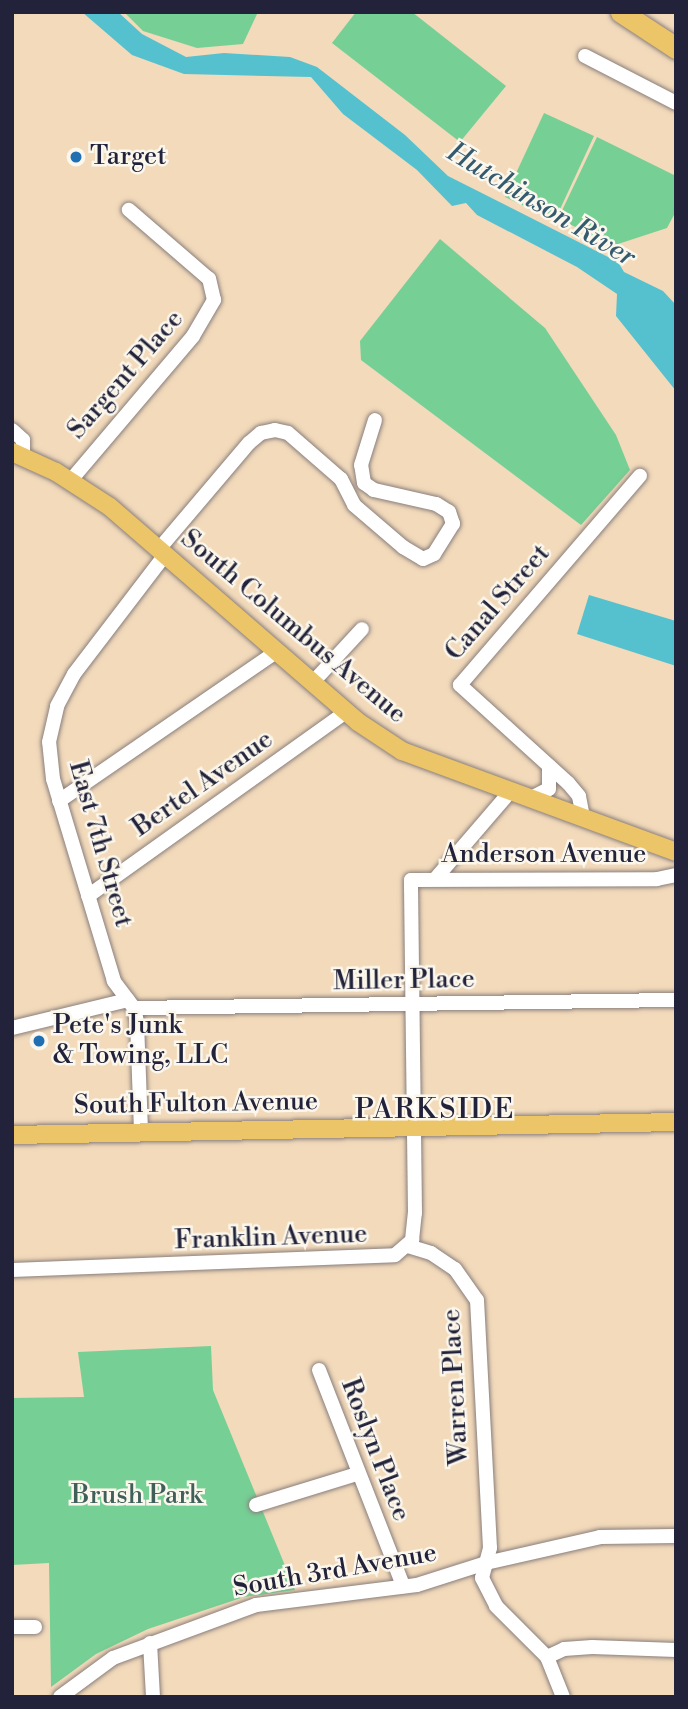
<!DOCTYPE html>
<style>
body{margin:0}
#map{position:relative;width:688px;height:1709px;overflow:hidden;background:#f2dabb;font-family:"Libre Bodoni",serif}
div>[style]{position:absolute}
.green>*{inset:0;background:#76cf95}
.water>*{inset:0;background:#55c1cf}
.roads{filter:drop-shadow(0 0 2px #8a7e7b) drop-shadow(0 0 2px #8a7e7b)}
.minor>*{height:14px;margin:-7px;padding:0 7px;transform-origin:7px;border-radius:7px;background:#fff}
.major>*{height:18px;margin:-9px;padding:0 9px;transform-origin:9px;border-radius:9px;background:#ecc569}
.highway>*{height:21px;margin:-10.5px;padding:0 10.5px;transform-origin:10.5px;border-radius:10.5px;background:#ecc569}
.dots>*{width:19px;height:19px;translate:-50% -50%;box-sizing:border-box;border:4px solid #fbf7ec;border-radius:50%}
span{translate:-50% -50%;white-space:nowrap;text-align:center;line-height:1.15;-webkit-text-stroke:5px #fbf7ec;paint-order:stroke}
.poi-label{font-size:26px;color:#22223b}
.left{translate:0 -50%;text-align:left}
.street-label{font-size:26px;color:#22223b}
.park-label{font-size:26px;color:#3f5f5a}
.water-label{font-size:28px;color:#345a6f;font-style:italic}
.neighbourhood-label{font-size:28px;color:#22223b;letter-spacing:2px}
.frame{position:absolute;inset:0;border:14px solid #22223b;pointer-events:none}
</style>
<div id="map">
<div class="green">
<div style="clip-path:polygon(124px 12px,258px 12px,243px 44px,197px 48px,143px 31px)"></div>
<div style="clip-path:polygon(356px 12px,412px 12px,506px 86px,460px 142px,332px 43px)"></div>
<div style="clip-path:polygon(544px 113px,594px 136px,555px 220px,505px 197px)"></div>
<div style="clip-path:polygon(597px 137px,676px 176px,676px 211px,667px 228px,615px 245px,558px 219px)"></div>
<div style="clip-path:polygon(440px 239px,545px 328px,616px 435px,630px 470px,581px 525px,361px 360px,360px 341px)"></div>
<div style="clip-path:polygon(211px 1346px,213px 1390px,295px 1590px,244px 1597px,148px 1629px,96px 1654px,51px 1687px,49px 1563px,12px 1565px,12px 1398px,84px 1397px,78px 1352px)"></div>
</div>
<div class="water">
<div style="clip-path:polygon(82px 12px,118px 12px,142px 34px,186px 57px,224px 53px,290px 57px,317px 67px,405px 135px,448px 176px,618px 262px,624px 272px,663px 291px,676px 305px,676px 391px,616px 316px,617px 294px,577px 267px,477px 215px,466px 203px,452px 206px,417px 170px,343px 114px,311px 77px,184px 74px,132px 55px)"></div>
<div style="clip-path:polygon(589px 595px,676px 621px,676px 666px,577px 634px)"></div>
</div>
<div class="roads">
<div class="minor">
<div style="left:585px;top:56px;width:102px;rotate:27.3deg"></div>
<div style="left:12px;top:430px;width:15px;rotate:42deg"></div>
<div style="left:23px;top:440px;width:16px;rotate:90deg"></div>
<div style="left:71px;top:480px;width:189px;rotate:-49.7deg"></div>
<div style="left:193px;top:336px;width:42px;rotate:-59.7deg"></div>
<div style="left:214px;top:300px;width:22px;rotate:-103deg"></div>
<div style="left:209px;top:279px;width:106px;rotate:-139.2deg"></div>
<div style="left:159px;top:549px;width:139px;rotate:-49.7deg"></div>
<div style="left:249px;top:443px;width:16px;rotate:-40deg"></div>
<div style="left:261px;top:433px;width:14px;rotate:-12deg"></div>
<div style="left:275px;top:430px;width:13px;rotate:13deg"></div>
<div style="left:288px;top:433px;width:70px;rotate:41deg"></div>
<div style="left:341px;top:479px;width:29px;rotate:63deg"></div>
<div style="left:354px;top:505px;width:65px;rotate:40.6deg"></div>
<div style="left:403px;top:547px;width:23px;rotate:31deg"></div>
<div style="left:423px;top:559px;width:12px;rotate:-24deg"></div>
<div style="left:434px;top:554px;width:36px;rotate:-58deg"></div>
<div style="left:453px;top:524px;width:13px;rotate:-108deg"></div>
<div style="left:449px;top:512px;width:15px;rotate:-148deg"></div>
<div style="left:436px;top:504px;width:64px;rotate:-167.3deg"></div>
<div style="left:374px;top:490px;width:12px;rotate:-145deg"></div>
<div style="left:364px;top:483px;width:18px;rotate:-99deg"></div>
<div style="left:361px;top:465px;width:47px;rotate:-72.7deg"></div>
<div style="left:313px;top:682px;width:72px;rotate:-47.2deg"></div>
<div style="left:529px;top:799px;width:22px;rotate:-27deg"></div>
<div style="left:549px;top:789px;width:23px;rotate:-90deg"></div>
<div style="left:59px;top:801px;width:265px;rotate:-34.5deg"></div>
<div style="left:583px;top:817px;width:21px;rotate:-101deg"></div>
<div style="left:579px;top:796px;width:17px;rotate:-130deg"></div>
<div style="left:568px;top:783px;width:146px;rotate:-137.8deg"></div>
<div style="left:460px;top:685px;width:276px;rotate:-49.3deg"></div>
<div style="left:436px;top:878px;width:113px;rotate:-49.3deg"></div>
<div style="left:88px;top:896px;width:317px;rotate:-35.5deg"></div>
<div style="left:134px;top:1008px;width:542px;rotate:-0.85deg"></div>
<div style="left:12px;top:1028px;width:119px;rotate:-13.6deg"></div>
<div style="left:141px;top:1131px;width:109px;rotate:-92.1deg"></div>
<div style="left:137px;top:1022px;width:14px;rotate:-102deg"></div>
<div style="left:134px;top:1008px;width:34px;rotate:-127deg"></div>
<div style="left:114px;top:981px;width:211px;rotate:-106.8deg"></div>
<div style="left:53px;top:779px;width:37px;rotate:-96deg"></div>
<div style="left:49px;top:742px;width:37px;rotate:-77deg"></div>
<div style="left:57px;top:706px;width:36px;rotate:-62deg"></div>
<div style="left:74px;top:674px;width:150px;rotate:-52.6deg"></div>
<div style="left:408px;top:1246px;width:24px;rotate:17deg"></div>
<div style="left:431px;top:1253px;width:29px;rotate:34deg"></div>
<div style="left:455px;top:1269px;width:38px;rotate:55deg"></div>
<div style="left:477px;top:1300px;width:248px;rotate:87deg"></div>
<div style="left:490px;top:1548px;width:31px;rotate:105deg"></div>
<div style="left:482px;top:1578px;width:31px;rotate:63deg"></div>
<div style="left:496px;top:1606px;width:72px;rotate:45deg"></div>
<div style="left:547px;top:1657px;width:43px;rotate:68.2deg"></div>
<div style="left:12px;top:1270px;width:383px;rotate:-2.2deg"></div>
<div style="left:395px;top:1255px;width:23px;rotate:-41deg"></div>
<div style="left:412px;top:1240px;width:27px;rotate:-84deg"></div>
<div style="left:415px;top:1213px;width:333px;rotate:-90.7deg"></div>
<div style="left:411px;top:880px;width:246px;rotate:-0.2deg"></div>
<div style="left:657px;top:879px;width:19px;rotate:-12deg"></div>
<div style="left:319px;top:1370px;width:232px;rotate:68.7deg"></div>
<div style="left:256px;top:1505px;width:106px;rotate:-17.1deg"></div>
<div style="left:12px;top:1627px;width:23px"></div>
<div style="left:150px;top:1643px;width:54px;rotate:86.8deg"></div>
<div style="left:547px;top:1657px;width:19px;rotate:-25deg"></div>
<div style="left:564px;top:1649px;width:28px;rotate:-4deg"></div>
<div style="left:592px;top:1647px;width:84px;rotate:2deg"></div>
<div style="left:60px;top:1697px;width:66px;rotate:-36.3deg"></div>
<div style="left:113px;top:1658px;width:153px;rotate:-20.3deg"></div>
<div style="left:256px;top:1605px;width:162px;rotate:-7.1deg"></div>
<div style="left:417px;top:1585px;width:72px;rotate:-17.7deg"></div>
<div style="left:486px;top:1563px;width:117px;rotate:-12.8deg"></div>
<div style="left:600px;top:1537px;width:76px;rotate:-0.8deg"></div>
</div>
<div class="major">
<div style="left:12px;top:452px;width:48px;rotate:24.4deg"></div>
<div style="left:56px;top:472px;width:64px;rotate:32.9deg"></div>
<div style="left:110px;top:507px;width:328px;rotate:40.9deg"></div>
<div style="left:358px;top:722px;width:53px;rotate:33.4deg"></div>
<div style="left:402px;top:751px;width:292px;rotate:20.2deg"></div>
<div style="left:12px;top:1135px;width:664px;rotate:-1.12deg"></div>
</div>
<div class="highway">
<div style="left:621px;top:12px;width:66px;rotate:33.2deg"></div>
</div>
</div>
<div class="dots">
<div style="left:76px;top:157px;background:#1f6fb2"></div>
<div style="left:39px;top:1041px;background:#1f6fb2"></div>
</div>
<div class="poi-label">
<span class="left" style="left:90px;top:157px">Target</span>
<span class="left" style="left:53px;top:1041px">Pete's Junk<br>&amp; Towing, LLC</span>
</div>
<div class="street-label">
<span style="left:126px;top:375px;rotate:-49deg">Sargent Place</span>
<span style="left:498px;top:603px;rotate:-49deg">Canal Street</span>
<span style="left:293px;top:627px;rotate:40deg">South Columbus Avenue</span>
<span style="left:203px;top:784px;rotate:-35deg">Bertel Avenue</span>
<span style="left:100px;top:844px;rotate:74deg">East 7th Street</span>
<span style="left:544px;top:855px">Anderson Avenue</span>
<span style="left:404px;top:981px;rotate:-1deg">Miller Place</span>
<span style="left:196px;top:1104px;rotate:-1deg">South Fulton Avenue</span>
<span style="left:271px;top:1238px;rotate:-2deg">Franklin Avenue</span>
<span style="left:456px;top:1387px;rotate:-93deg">Warren Place</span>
<span style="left:375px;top:1450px;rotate:69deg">Roslyn Place</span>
<span style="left:335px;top:1571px;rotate:-10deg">South 3rd Avenue</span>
</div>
<div class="park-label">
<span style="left:137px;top:1496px">Brush Park</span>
</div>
<div class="water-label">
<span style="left:541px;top:205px;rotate:31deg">Hutchinson River</span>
</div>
<div class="neighbourhood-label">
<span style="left:435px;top:1110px">PARKSIDE</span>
</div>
<div class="frame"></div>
</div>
